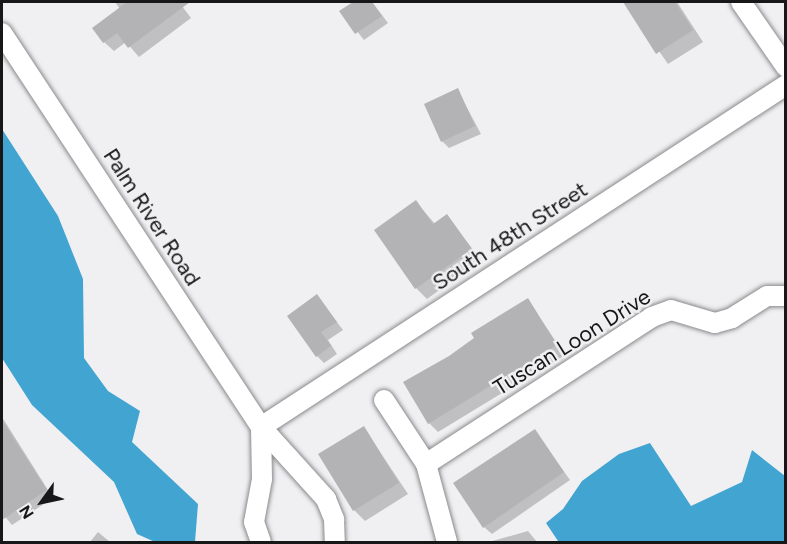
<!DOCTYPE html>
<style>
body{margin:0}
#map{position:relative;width:787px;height:544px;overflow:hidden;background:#f0f0f3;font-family:Figtree,sans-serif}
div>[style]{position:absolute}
.water>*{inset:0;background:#42a4d1}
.shadow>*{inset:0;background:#0003}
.building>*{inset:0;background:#b3b3b6}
.roads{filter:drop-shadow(0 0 2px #8a8a8c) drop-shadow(0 0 2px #8a8a8c)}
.street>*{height:20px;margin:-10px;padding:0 10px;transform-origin:10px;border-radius:10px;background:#fff}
span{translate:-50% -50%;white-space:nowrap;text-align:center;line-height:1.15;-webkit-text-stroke:5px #f0f0f3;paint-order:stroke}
.street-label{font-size:22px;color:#171718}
.frame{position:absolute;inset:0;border:3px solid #171718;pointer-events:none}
.north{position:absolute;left:12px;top:472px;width:60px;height:60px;-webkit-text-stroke:4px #f0f0f3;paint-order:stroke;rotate:237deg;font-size:16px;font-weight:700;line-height:24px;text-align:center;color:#171718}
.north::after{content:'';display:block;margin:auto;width:21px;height:27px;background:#171718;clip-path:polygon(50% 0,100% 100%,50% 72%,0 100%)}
</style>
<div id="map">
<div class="water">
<div style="clip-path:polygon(2px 129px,58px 216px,83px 279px,84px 358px,108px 391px,140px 411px,132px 442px,198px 504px,195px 542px,155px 542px,137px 534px,114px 482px,32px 405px,2px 358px)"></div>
<div style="clip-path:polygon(650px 443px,691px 506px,742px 482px,752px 450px,785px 476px,785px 542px,558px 541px,546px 523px,563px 509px,582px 481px,619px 454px)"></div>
</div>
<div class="shadow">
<div style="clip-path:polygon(115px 2px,179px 2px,191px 18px,139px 57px,126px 42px,114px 51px,104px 42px,120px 9px)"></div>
<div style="clip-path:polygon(355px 2px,372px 2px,388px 23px,364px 40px,341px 11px)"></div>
<div style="clip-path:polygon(625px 2px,677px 2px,703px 42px,668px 64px)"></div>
<div style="clip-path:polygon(457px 89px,481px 134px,449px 148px,442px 141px)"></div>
<div style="clip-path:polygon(416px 202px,435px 224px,447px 216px,481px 260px,427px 299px,416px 288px)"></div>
<div style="clip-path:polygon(317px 296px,343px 330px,328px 340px,337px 354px,324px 363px,317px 356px)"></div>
<div style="clip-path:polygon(528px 300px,565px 355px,438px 432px,429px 423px,450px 357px)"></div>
<div style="clip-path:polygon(2px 417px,53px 498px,12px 525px,2px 513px)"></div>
<div style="clip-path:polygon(364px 428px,408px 494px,365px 521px,354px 510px)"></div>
<div style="clip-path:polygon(535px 431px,570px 480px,492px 534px,484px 527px)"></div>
<div style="clip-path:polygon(528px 531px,537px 542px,489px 542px)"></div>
<div style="clip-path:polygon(98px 532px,110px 542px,90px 542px)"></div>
</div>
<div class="building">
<div style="clip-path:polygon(127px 2px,190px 2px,128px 48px,117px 33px,103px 43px,92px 28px)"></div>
<div style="clip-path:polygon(353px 2px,372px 2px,382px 16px,355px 34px,339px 11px)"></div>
<div style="clip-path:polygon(623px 2px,675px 2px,693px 30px,656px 54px)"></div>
<div style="clip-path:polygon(458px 88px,475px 126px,441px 142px,424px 104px)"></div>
<div style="clip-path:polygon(416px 200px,433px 224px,447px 214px,472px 249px,415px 289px,374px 230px)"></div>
<div style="clip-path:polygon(317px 294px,337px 322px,321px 332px,331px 346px,316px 357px,287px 316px)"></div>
<div style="clip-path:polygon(528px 298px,557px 345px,428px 424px,403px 382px,449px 356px,474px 338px,471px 333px)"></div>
<div style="clip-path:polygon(2px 420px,47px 490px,2px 520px)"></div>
<div style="clip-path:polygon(364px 426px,399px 483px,353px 511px,318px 454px)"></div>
<div style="clip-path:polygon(535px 429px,564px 472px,483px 528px,453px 483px)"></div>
</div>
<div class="roads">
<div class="street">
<div style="left:741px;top:2px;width:79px;rotate:55.3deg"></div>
<div style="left:2px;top:33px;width:472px;rotate:56.7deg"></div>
<div style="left:261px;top:427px;width:97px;rotate:47.9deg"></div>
<div style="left:326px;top:499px;width:22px;rotate:68deg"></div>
<div style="left:334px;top:519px;width:23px;rotate:88deg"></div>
<div style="left:384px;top:400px;width:77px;rotate:56.7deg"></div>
<div style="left:426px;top:464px;width:81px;rotate:74.9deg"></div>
<div style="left:261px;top:427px;width:627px;rotate:-33.08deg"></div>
<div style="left:261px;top:427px;width:52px;rotate:88.9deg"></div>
<div style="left:262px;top:479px;width:44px;rotate:100.5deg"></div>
<div style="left:254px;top:522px;width:21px;rotate:71deg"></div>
<div style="left:426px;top:464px;width:270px;rotate:-33deg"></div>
<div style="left:652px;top:317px;width:20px;rotate:-20deg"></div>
<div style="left:671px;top:310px;width:46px;rotate:16.5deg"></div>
<div style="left:715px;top:323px;width:18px;rotate:-16deg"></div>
<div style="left:732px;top:318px;width:41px;rotate:-32.2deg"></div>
<div style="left:767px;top:296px;width:19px"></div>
</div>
</div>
<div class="street-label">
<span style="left:152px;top:217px;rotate:57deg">Palm River Road</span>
<span style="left:510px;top:236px;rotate:-33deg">South 48th Street</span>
<span style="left:572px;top:342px;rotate:-32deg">Tuscan Loon Drive</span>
</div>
<div class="frame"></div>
<div class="north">N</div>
</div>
